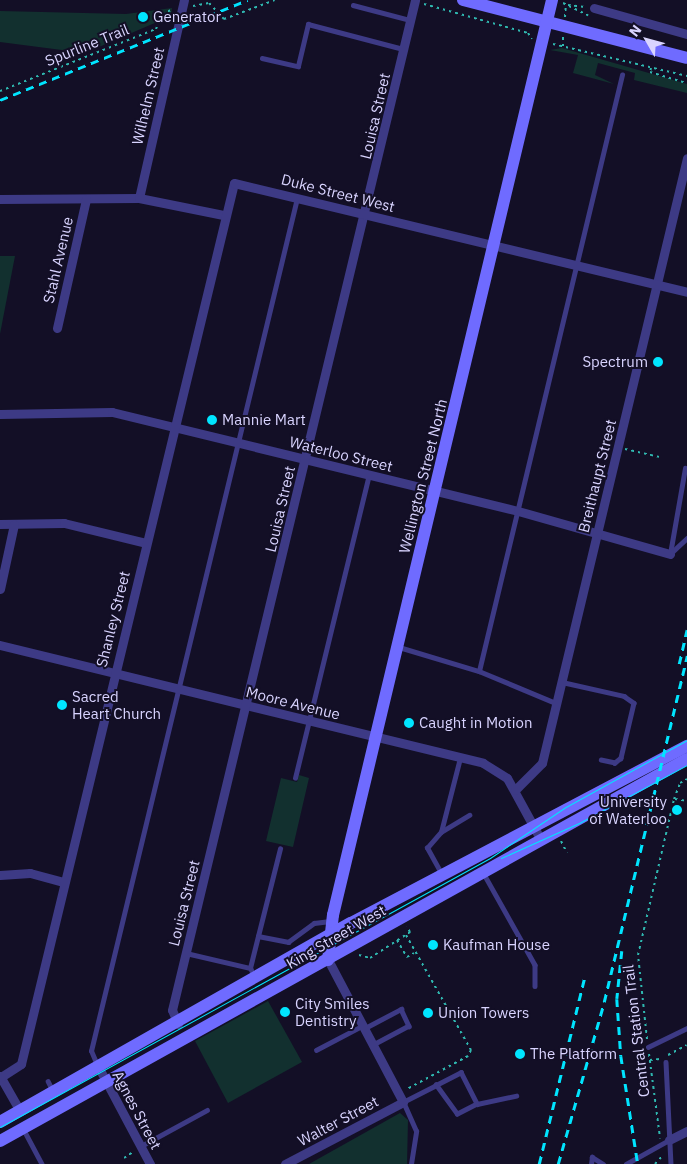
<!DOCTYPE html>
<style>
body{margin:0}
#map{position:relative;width:687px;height:1164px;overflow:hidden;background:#130f26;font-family:"IBM Plex Sans",sans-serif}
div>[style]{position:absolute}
.green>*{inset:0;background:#12302f}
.path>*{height:2px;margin-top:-1px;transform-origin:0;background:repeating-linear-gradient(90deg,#2fb8b0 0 2.5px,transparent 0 6.5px)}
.lane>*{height:4.5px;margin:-2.25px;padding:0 2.25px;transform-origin:2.25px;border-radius:2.25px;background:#3d3a85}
.street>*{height:9px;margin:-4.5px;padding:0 4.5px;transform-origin:4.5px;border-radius:4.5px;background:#3d3a85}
.secondary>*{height:12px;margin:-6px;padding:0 6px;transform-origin:6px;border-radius:6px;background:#6f6bff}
.tram>*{height:1px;margin:-0.5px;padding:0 0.5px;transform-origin:0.5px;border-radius:0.5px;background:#00e5ff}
.rail>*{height:2.5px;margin-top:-1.25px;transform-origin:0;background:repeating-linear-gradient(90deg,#00e5ff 0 8px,transparent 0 14px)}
.dots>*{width:14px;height:14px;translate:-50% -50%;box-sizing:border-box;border:2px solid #130f26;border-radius:50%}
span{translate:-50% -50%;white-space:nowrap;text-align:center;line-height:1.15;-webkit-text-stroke:4px #130f26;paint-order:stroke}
.poi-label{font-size:15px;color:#d9d4ff}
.left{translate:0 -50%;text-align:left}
.right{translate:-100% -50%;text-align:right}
.street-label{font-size:15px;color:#d9d4ff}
.north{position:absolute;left:622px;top:15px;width:50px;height:50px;-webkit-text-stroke:4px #130f26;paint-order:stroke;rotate:308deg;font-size:14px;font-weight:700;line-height:20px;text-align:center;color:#d9d4ff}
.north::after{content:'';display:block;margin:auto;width:18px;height:22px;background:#d9d4ff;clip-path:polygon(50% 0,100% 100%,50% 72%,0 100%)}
</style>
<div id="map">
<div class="green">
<div style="clip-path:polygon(172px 8px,171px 16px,85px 53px,0 42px,0 11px,126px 14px)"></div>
<div style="clip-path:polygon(562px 48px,687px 84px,687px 93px,634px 80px,635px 73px,598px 63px,595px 75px,614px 84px,573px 73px,578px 55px,550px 50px)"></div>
<div style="clip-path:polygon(0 256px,15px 256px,0 334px)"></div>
<div style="clip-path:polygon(299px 775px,309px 778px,293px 847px,266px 841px,281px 778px,297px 782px)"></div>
<div style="clip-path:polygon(268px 1001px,302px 1062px,228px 1103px,195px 1041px)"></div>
<div style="clip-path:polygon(400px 1113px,408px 1120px,407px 1164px,309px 1164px)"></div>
</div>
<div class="path">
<div style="left:563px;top:3px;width:28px;rotate:26deg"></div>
<div style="left:424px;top:4px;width:108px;rotate:15.6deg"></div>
<div style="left:528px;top:33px;width:7px;rotate:56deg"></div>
<div style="left:568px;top:5px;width:17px;rotate:7deg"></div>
<div style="left:193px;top:6px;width:16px;rotate:-11deg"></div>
<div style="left:209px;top:3px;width:22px;rotate:47deg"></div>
<div style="left:224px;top:19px;width:54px;rotate:-20.4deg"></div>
<div style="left:565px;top:17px;width:13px;rotate:-86deg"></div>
<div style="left:553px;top:44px;width:138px;rotate:13.4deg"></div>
<div style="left:563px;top:46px;width:10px;rotate:-90deg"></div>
<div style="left:651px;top:68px;width:4px;rotate:104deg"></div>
<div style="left:650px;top:72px;width:39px;rotate:17deg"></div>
<div style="left:0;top:91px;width:168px;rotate:-21.7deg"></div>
<div style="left:156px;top:29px;width:16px;rotate:-68deg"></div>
<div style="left:162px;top:14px;width:12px;rotate:-24deg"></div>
<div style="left:625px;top:449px;width:35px;rotate:13deg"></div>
<div style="left:675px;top:799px;width:12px;rotate:9deg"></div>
<div style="left:561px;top:841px;width:13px;rotate:63deg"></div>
<div style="left:406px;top:935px;width:132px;rotate:60.5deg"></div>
<div style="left:471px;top:1050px;width:7px;rotate:117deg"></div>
<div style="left:468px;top:1056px;width:69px;rotate:151.6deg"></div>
<div style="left:397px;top:940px;width:20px;rotate:60deg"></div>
<div style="left:407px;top:957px;width:8px;rotate:-30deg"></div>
<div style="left:359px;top:955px;width:11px;rotate:15deg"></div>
<div style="left:370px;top:958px;width:48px;rotate:-33deg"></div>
<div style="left:410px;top:932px;width:6px;rotate:-121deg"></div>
<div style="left:647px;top:1039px;width:84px;rotate:-96.1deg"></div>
<div style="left:638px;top:955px;width:160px;rotate:-77deg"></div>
<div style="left:674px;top:799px;width:17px;rotate:-69deg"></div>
<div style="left:680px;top:783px;width:8px;rotate:-30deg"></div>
<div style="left:649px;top:1054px;width:85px;rotate:82.5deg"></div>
<div style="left:668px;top:1055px;width:21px;rotate:-28deg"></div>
<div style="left:650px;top:1060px;width:10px;rotate:-6deg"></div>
<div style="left:124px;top:1158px;width:11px;rotate:-34deg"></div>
<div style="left:655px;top:1164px;width:12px;rotate:-48deg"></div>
</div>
<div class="lane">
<div style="left:353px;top:5px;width:59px;rotate:14.7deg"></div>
<div style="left:262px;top:58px;width:37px;rotate:13deg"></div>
<div style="left:298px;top:66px;width:43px;rotate:-76.6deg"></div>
<div style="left:308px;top:24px;width:98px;rotate:14.7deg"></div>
<div style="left:671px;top:553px;width:22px;rotate:-43deg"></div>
<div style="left:670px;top:554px;width:87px;rotate:-80.1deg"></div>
<div style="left:399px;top:647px;width:84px;rotate:16.7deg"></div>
<div style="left:479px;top:671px;width:83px;rotate:22.6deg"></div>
<div style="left:479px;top:671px;width:613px;rotate:-76.51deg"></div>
<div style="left:562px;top:682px;width:64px;rotate:12.7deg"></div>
<div style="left:624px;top:696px;width:12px;rotate:35deg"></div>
<div style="left:634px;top:703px;width:57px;rotate:103.3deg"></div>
<div style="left:621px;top:758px;width:8px;rotate:140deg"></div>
<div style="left:615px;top:763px;width:14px;rotate:-168deg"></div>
<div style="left:295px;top:778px;width:312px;rotate:-76.3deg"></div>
<div style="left:441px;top:832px;width:33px;rotate:-31deg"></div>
<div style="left:484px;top:874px;width:104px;rotate:60.7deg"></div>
<div style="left:535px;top:965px;width:21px;rotate:90deg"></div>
<div style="left:442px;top:875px;width:31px;rotate:-119deg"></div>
<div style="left:427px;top:848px;width:21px;rotate:-49deg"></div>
<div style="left:441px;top:832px;width:76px;rotate:-75.6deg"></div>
<div style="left:258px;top:936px;width:31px;rotate:11deg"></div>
<div style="left:288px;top:942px;width:32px;rotate:-36deg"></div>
<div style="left:314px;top:923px;width:16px;rotate:-7deg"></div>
<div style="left:186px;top:953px;width:66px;rotate:13.2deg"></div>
<div style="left:254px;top:976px;width:9px;rotate:-117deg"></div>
<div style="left:250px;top:968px;width:123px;rotate:-75.9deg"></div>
<div style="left:365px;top:1028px;width:41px;rotate:-27.8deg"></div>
<div style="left:401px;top:1009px;width:19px;rotate:65deg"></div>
<div style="left:409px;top:1026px;width:40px;rotate:152deg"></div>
<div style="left:648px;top:1047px;width:43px;rotate:-26deg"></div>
<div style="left:316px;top:1050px;width:52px;rotate:-27.6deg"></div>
<div style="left:666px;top:1062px;width:102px;rotate:87.2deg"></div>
<div style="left:97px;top:1065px;width:15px;rotate:-113deg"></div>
<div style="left:91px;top:1051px;width:878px;rotate:-76.42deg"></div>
<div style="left:48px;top:1081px;width:11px;rotate:63deg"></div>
<div style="left:477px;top:1104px;width:40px;rotate:-12deg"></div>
<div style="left:24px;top:1130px;width:38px;rotate:62deg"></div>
<div style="left:141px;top:1146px;width:75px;rotate:-28.6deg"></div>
<div style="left:411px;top:1164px;width:33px;rotate:-81deg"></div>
<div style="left:416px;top:1131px;width:32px;rotate:-114deg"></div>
<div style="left:403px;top:1102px;width:37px;rotate:-27deg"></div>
<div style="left:436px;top:1085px;width:28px;rotate:-27deg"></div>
<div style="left:461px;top:1072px;width:36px;rotate:63deg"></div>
<div style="left:477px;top:1104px;width:22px;rotate:153deg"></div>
<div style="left:457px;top:1114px;width:36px;rotate:-126deg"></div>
<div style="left:591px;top:1164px;width:7px;rotate:-82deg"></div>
<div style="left:592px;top:1157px;width:13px;rotate:32deg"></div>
<div style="left:626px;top:1164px;width:49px;rotate:-29.2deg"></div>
</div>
<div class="street">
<div style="left:594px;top:8px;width:97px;rotate:15.6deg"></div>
<div style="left:139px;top:198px;width:203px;rotate:-77.2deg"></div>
<div style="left:0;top:199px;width:139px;rotate:-0.4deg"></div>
<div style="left:139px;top:198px;width:86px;rotate:11.4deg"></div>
<div style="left:57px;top:328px;width:132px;rotate:-77.3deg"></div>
<div style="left:0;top:414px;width:112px;rotate:-1deg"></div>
<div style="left:112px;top:412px;width:418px;rotate:13.7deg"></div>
<div style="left:518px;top:511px;width:158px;rotate:15.8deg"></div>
<div style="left:0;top:524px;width:64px;rotate:-0.9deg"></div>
<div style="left:64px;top:523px;width:84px;rotate:13.7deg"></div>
<div style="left:0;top:589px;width:66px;rotate:-77.8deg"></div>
<div style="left:0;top:645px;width:497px;rotate:13.7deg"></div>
<div style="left:483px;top:763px;width:28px;rotate:32deg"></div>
<div style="left:507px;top:778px;width:71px;rotate:61.3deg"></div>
<div style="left:515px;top:790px;width:38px;rotate:-45deg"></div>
<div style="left:542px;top:763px;width:622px;rotate:-76.52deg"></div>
<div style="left:0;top:875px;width:30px;rotate:-4deg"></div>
<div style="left:30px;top:873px;width:35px;rotate:15deg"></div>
<div style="left:178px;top:1024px;width:15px;rotate:-113deg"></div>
<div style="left:172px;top:1010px;width:1039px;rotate:-76.47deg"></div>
<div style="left:99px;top:1068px;width:109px;rotate:62deg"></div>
<div style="left:0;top:1076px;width:40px;rotate:60.3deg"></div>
<div style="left:1px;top:1077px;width:24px;rotate:-33deg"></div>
<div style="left:21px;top:1064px;width:906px;rotate:-76.41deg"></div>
<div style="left:234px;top:183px;width:466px;rotate:13.5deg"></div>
<div style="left:669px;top:1140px;width:20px;rotate:-27deg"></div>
<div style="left:285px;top:1164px;width:133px;rotate:-27.7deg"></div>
<div style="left:403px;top:1102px;width:161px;rotate:-117.8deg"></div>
</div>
<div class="secondary">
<div style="left:463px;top:0;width:231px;rotate:14.5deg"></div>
<div style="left:328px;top:960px;width:45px;rotate:-83.7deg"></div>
<div style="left:333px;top:915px;width:941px;rotate:-76.54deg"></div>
<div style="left:0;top:1122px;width:403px;rotate:-29.6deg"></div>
<div style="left:351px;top:923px;width:380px;rotate:-27.8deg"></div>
<div style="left:0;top:1141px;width:786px;rotate:-29.08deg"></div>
</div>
<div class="tram">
<div style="left:501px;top:858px;width:88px;rotate:-24.2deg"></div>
<div style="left:581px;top:822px;width:120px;rotate:-28.3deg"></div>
<div style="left:0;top:1127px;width:559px;rotate:-28.77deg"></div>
<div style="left:490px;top:858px;width:89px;rotate:-34deg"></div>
<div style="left:564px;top:808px;width:141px;rotate:-28.9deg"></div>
</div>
<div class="rail">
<div style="left:0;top:100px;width:267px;rotate:-22deg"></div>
<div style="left:679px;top:664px;width:35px;rotate:-77deg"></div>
<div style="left:622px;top:951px;width:48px;rotate:95.9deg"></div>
<div style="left:617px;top:999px;width:57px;rotate:86deg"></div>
<div style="left:621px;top:1056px;width:109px;rotate:81.1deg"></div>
<div style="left:539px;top:1164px;width:195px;rotate:-76.3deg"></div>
<div style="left:558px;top:1164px;width:168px;rotate:-74.1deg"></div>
<div style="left:604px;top:1002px;width:356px;rotate:-76.5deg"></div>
</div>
<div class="dots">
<div style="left:143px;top:17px;background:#00e5ff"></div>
<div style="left:658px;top:362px;background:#00e5ff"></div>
<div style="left:212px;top:420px;background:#00e5ff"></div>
<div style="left:62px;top:705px;background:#00e5ff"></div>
<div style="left:409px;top:723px;background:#00e5ff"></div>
<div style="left:677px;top:810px;background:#00e5ff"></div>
<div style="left:433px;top:945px;background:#00e5ff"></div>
<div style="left:285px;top:1012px;background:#00e5ff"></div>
<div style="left:428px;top:1013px;background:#00e5ff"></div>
<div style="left:520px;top:1054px;background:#00e5ff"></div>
</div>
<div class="poi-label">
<span class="left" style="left:153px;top:17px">Generator</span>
<span class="right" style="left:648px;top:362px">Spectrum</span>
<span class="left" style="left:222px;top:420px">Mannie Mart</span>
<span class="left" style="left:72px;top:705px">Sacred<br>Heart Church</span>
<span class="left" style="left:419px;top:723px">Caught in Motion</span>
<span class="right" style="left:667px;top:810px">University<br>of Waterloo</span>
<span class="left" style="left:443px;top:945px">Kaufman House</span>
<span class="left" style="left:295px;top:1012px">City Smiles<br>Dentistry</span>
<span class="left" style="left:438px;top:1013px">Union Towers</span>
<span class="left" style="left:530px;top:1054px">The Platform</span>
</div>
<div class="street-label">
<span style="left:87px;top:45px;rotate:-22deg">Spurline Trail</span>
<span style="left:148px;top:96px;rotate:-77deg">Wilhelm Street</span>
<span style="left:375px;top:116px;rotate:-77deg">Louisa Street</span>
<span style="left:338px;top:193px;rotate:14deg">Duke Street West</span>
<span style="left:58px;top:260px;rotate:-77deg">Stahl Avenue</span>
<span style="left:341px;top:454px;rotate:14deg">Waterloo Street</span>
<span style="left:423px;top:476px;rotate:-76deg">Wellington Street North</span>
<span style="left:597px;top:476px;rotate:-76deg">Breithaupt Street</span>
<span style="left:280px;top:509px;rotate:-77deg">Louisa Street</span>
<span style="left:113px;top:619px;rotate:-76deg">Shanley Street</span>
<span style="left:293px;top:703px;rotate:14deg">Moore Avenue</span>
<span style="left:184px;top:903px;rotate:-76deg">Louisa Street</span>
<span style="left:336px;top:937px;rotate:-30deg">King Street West</span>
<span style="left:636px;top:1031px;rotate:-97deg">Central Station Trail</span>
<span style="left:137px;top:1110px;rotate:62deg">Agnes Street</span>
<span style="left:338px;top:1121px;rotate:-28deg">Walter Street</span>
</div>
<div class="north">N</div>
</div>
